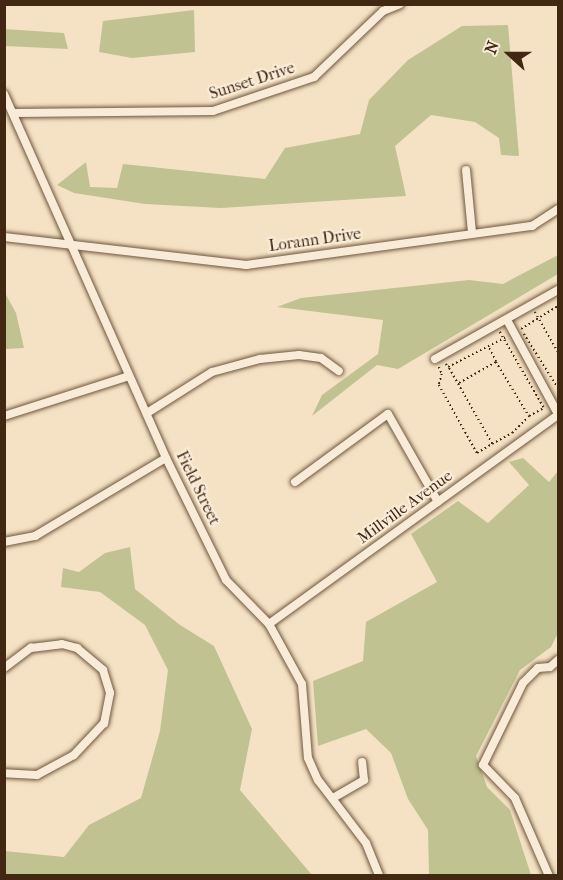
<!DOCTYPE html>
<style>
body{margin:0}
#map{position:relative;width:563px;height:880px;overflow:hidden;background:#f5e2c4;font-family:"IM FELL French Canon",serif}
div>[style]{position:absolute}
.green>*{inset:0;background:#c0c291}
.path>*{height:1.5px;margin-top:-0.75px;transform-origin:0;background:repeating-linear-gradient(90deg,#422712 0 1.5px,transparent 0 4.5px)}
.roads{filter:drop-shadow(0 0 2px #6f563e) drop-shadow(0 0 2px #6f563e)}
.minor>*{height:8px;margin:-4px;padding:0 4px;transform-origin:4px;border-radius:4px;background:#f8ecd9}
span{translate:-50% -50%;white-space:nowrap;text-align:center;line-height:1.15;-webkit-text-stroke:4.5px #f8ecd9;paint-order:stroke}
.street-label{font-size:16px;color:#422712}
.frame{position:absolute;inset:0;border:6px solid #422712;pointer-events:none}
.north{position:absolute;left:479px;top:24px;width:60px;height:60px;-webkit-text-stroke:4px #f8ecd9;paint-order:stroke;rotate:291deg;font-size:16px;font-weight:700;line-height:24px;text-align:center;color:#422712}
.north::after{content:'';display:block;margin:auto;width:21px;height:27px;background:#422712;clip-path:polygon(50% 0,100% 100%,50% 72%,0 100%)}
</style>
<div id="map">
<div class="green">
<div style="clip-path:polygon(194px 10px,195px 52px,132px 58px,99px 52px,103px 21px)"></div>
<div style="clip-path:polygon(508px 25px,519px 156px,501px 155px,499px 138px,475px 122px,431px 115px,395px 146px,406px 196px,221px 208px,145px 204px,74px 193px,57px 185px,86px 162px,90px 187px,117px 188px,123px 164px,265px 179px,285px 148px,360px 134px,369px 100px,408px 60px,462px 26px)"></div>
<div style="clip-path:polygon(4px 29px,64px 33px,68px 49px,5px 46px)"></div>
<div style="clip-path:polygon(558px 255px,558px 274px,398px 369px,377px 365px,312px 416px,322px 395px,378px 354px,383px 320px,277px 307px,301px 298px,469px 280px,503px 284px)"></div>
<div style="clip-path:polygon(5px 293px,16px 313px,24px 348px,5px 349px)"></div>
<div style="clip-path:polygon(523px 458px,549px 482px,558px 471px,558px 633px,551px 647px,520px 670px,476px 756px,487px 787px,510px 810px,531px 875px,429px 875px,428px 830px,408px 799px,391px 753px,366px 729px,318px 746px,313px 681px,363px 661px,366px 622px,437px 582px,411px 534px,458px 501px,488px 523px,529px 485px,509px 462px)"></div>
<div style="clip-path:polygon(130px 547px,135px 589px,180px 625px,214px 646px,252px 729px,240px 790px,312px 875px,5px 875px,5px 851px,64px 857px,89px 825px,141px 798px,160px 731px,168px 670px,145px 625px,100px 592px,61px 587px,63px 568px,79px 572px,105px 553px)"></div>
</div>
<div class="path">
<div style="left:535px;top:312px;width:46px;rotate:60.1deg"></div>
<div style="left:521px;top:329px;width:44px;rotate:-31.9deg"></div>
<div style="left:500px;top:332px;width:88px;rotate:59.9deg"></div>
<div style="left:524px;top:334px;width:64px;rotate:57.8deg"></div>
<div style="left:496px;top:362px;width:63px;rotate:58.6deg"></div>
<div style="left:529px;top:416px;width:17px;rotate:-28deg"></div>
<div style="left:446px;top:364px;width:4px;rotate:56deg"></div>
<div style="left:448px;top:367px;width:65px;rotate:-27.3deg"></div>
<div style="left:439px;top:367px;width:8px;rotate:67deg"></div>
<div style="left:442px;top:374px;width:11px;rotate:105deg"></div>
<div style="left:439px;top:385px;width:78px;rotate:60.8deg"></div>
<div style="left:477px;top:453px;width:17px;rotate:-31deg"></div>
<div style="left:492px;top:444px;width:89px;rotate:-119.7deg"></div>
<div style="left:459px;top:383px;width:43px;rotate:-29.6deg"></div>
<div style="left:496px;top:362px;width:18px;rotate:-117deg"></div>
<div style="left:492px;top:444px;width:23px;rotate:-29deg"></div>
<div style="left:512px;top:433px;width:24px;rotate:-45deg"></div>
</div>
<div class="roads">
<div class="minor">
<div style="left:4px;top:94px;width:398px;rotate:66deg"></div>
<div style="left:166px;top:458px;width:136px;rotate:63.8deg"></div>
<div style="left:226px;top:580px;width:62px;rotate:45.7deg"></div>
<div style="left:269px;top:624px;width:68px;rotate:61.2deg"></div>
<div style="left:302px;top:684px;width:74px;rotate:85.4deg"></div>
<div style="left:308px;top:758px;width:24px;rotate:66deg"></div>
<div style="left:318px;top:780px;width:79px;rotate:52.7deg"></div>
<div style="left:366px;top:843px;width:35px;rotate:68deg"></div>
<div style="left:14px;top:113px;width:199px;rotate:-0.6deg"></div>
<div style="left:213px;top:111px;width:107px;rotate:-18.6deg"></div>
<div style="left:314px;top:77px;width:95px;rotate:-43.7deg"></div>
<div style="left:383px;top:11px;width:18px;rotate:-22deg"></div>
<div style="left:466px;top:170px;width:62px;rotate:84.5deg"></div>
<div style="left:4px;top:237px;width:244px;rotate:6.6deg"></div>
<div style="left:246px;top:265px;width:289px;rotate:-7.8deg"></div>
<div style="left:532px;top:226px;width:31px;rotate:-33deg"></div>
<div style="left:507px;top:320px;width:107px;rotate:61.5deg"></div>
<div style="left:435px;top:359px;width:141px;rotate:-29.3deg"></div>
<div style="left:147px;top:413px;width:77px;rotate:-32.2deg"></div>
<div style="left:212px;top:372px;width:50px;rotate:-15.2deg"></div>
<div style="left:260px;top:359px;width:39px;rotate:-6deg"></div>
<div style="left:299px;top:355px;width:22px;rotate:8deg"></div>
<div style="left:321px;top:358px;width:22px;rotate:36deg"></div>
<div style="left:4px;top:416px;width:131px;rotate:-17.7deg"></div>
<div style="left:295px;top:482px;width:115px;rotate:-36.2deg"></div>
<div style="left:388px;top:414px;width:101px;rotate:60.4deg"></div>
<div style="left:4px;top:542px;width:32px;rotate:-11deg"></div>
<div style="left:35px;top:536px;width:152px;rotate:-30.8deg"></div>
<div style="left:269px;top:624px;width:357px;rotate:-35.9deg"></div>
<div style="left:4px;top:668px;width:34px;rotate:-37deg"></div>
<div style="left:31px;top:648px;width:31px;rotate:-7deg"></div>
<div style="left:62px;top:644px;width:16px;rotate:15deg"></div>
<div style="left:77px;top:648px;width:34px;rotate:40deg"></div>
<div style="left:103px;top:670px;width:24px;rotate:73deg"></div>
<div style="left:110px;top:693px;width:31px;rotate:101deg"></div>
<div style="left:104px;top:723px;width:44px;rotate:133.2deg"></div>
<div style="left:74px;top:755px;width:42px;rotate:151.6deg"></div>
<div style="left:37px;top:775px;width:33px;rotate:-177deg"></div>
<div style="left:333px;top:798px;width:36px;rotate:-30deg"></div>
<div style="left:364px;top:780px;width:18px;rotate:-96deg"></div>
<div style="left:549px;top:876px;width:85px;rotate:-113.6deg"></div>
<div style="left:515px;top:798px;width:46px;rotate:-134.1deg"></div>
<div style="left:483px;top:765px;width:91px;rotate:-64deg"></div>
<div style="left:523px;top:683px;width:21px;rotate:-45deg"></div>
<div style="left:538px;top:668px;width:12px;rotate:-5deg"></div>
<div style="left:550px;top:667px;width:11px;rotate:-41deg"></div>
</div>
</div>
<div class="street-label">
<span style="left:252px;top:81px;rotate:-18deg">Sunset Drive</span>
<span style="left:315px;top:240px;rotate:-8deg">Lorann Drive</span>
<span style="left:198px;top:488px;rotate:64deg">Field Street</span>
<span style="left:405px;top:507px;rotate:-36deg">Millville Avenue</span>
</div>
<div class="frame"></div>
<div class="north">N</div>
</div>
